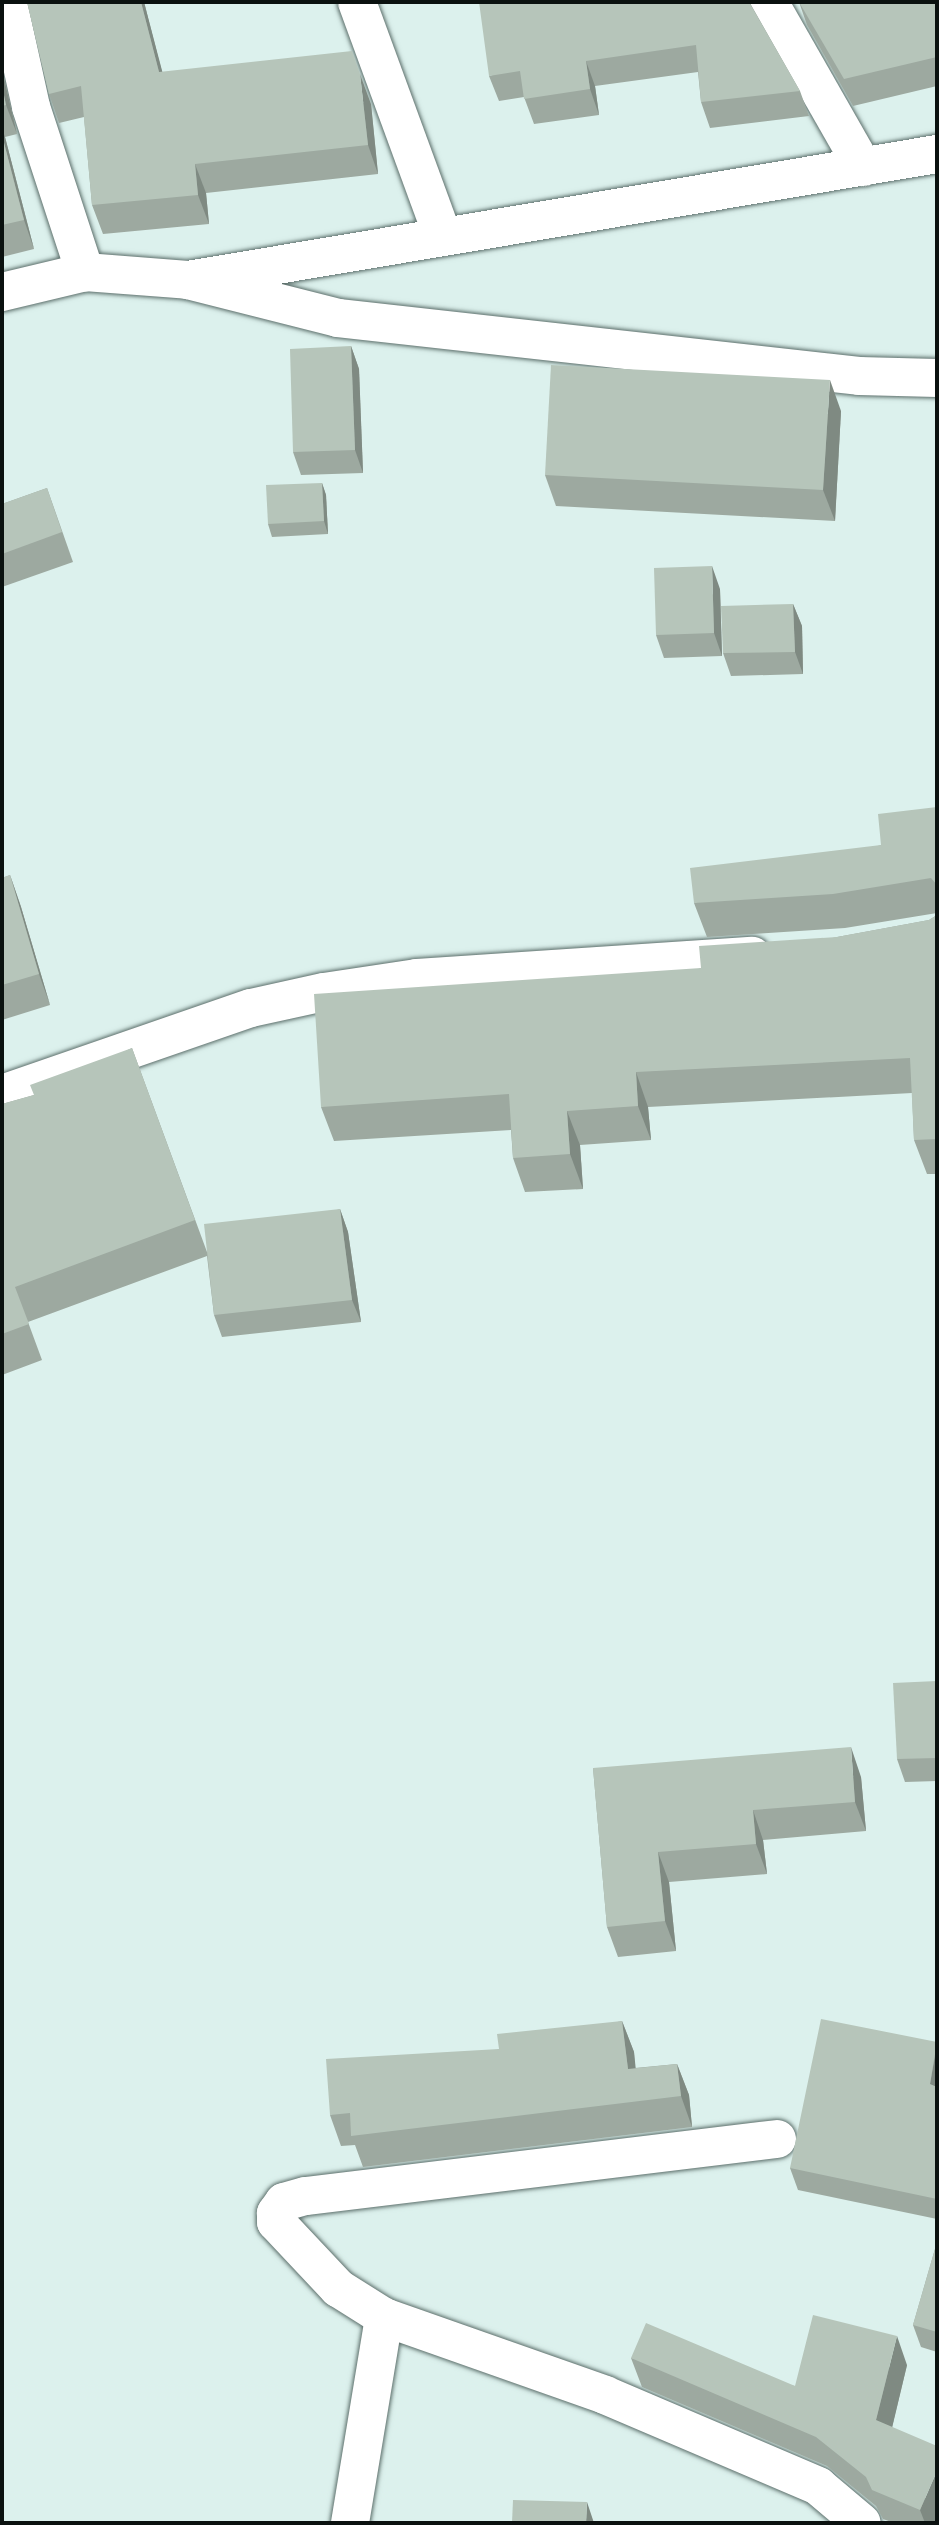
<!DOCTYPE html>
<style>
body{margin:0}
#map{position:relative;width:939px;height:2525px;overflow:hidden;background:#dcf1ed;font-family:"PT Sans",sans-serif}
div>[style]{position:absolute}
.roads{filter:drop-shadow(0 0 2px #5c6f6b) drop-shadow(0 0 2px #5c6f6b)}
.minor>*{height:38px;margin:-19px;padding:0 19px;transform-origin:19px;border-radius:19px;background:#fff}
.secondary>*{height:38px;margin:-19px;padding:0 19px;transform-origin:19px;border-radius:19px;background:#fff}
.wall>*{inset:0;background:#9da9a0}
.shaded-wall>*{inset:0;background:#7f8a82}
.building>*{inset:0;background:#b6c5ba}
span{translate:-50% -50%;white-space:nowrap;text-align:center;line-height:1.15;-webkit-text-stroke:5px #dcf1ed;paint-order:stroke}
.frame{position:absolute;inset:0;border:4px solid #0a110f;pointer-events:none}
</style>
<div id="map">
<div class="roads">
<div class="minor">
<div style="left:8px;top:2px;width:107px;rotate:77.6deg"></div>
<div style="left:31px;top:107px;width:174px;rotate:71.9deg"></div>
<div style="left:357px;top:2px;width:250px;rotate:69.9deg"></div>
<div style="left:769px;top:2px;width:190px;rotate:60.3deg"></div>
<div style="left:188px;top:280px;width:760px;rotate:-9.55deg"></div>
<div style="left:2px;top:1094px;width:263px;rotate:-19.1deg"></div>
<div style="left:251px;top:1008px;width:75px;rotate:-12.4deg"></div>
<div style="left:324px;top:992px;width:94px;rotate:-8.6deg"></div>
<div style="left:417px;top:978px;width:336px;rotate:-3.8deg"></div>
<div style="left:777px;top:2139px;width:475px;rotate:173.1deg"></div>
<div style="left:305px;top:2196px;width:22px;rotate:164deg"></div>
<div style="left:284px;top:2202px;width:14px;rotate:126deg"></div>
<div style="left:276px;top:2213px;width:9px;rotate:90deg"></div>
<div style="left:276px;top:2222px;width:91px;rotate:46.8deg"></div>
<div style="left:338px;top:2288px;width:54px;rotate:32.2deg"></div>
<div style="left:384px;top:2317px;width:234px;rotate:19.4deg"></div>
<div style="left:605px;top:2395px;width:232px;rotate:23.1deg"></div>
<div style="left:818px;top:2486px;width:57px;rotate:40.1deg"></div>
<div style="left:350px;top:2523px;width:209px;rotate:-80.6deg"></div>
</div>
<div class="secondary">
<div style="left:2px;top:292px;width:85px;rotate:-13.5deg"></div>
<div style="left:85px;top:272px;width:103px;rotate:4.4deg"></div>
<div style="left:188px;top:280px;width:155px;rotate:14.2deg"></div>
<div style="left:338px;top:318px;width:524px;rotate:6.35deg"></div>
<div style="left:859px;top:376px;width:78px;rotate:1.5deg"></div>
</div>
</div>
<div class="wall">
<div style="clip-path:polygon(27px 2px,144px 2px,162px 72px,371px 104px,378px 174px,206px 193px,209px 224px,103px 234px,92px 205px,84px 117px,59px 123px,49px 94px)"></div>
<div style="clip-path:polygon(799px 2px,937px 2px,937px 86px,853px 106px,807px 25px)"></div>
<div style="clip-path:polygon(750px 3px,800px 91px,809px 116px,710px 128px,701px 102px,698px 72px,595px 86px,599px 115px,534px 124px,524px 97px,499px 101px,489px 76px)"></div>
<div style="clip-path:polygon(2px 70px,17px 134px,5px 137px,34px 249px,2px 257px)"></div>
<div style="clip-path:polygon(351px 346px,359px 369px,363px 473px,301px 475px,293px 452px)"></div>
<div style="clip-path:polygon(841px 411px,835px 521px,556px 506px,545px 475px)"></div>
<div style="clip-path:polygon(322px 483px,326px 495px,328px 534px,272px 537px,268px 524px)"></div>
<div style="clip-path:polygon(47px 488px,73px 562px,2px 587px,2px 504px)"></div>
<div style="clip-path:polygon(720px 589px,722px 656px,664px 658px,656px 635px)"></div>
<div style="clip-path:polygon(793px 604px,802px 626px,803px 674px,731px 676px,723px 653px)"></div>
<div style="clip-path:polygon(937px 807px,937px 913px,845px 928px,707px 937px,694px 903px,881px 845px)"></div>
<div style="clip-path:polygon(10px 875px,21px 907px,50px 1005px,2px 1020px,2px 878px)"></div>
<div style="clip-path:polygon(937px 915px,937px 1174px,927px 1174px,914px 1140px,912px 1093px,648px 1107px,651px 1140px,580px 1145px,583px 1189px,525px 1192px,513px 1158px,511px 1130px,334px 1141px,321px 1107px,701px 968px,837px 937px,929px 920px)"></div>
<div style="clip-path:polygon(132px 1048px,207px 1252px,340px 1209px,348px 1232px,361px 1322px,222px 1337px,214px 1315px,207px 1256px,28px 1322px,42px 1360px,2px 1375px,2px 1104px,34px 1095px)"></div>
<div style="clip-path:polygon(937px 1681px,937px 1781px,905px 1782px,897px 1759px)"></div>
<div style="clip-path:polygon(593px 1768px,861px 1777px,866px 1831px,763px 1840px,767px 1874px,669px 1882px,676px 1951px,618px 1957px,607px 1927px)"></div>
<div style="clip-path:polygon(622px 2021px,634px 2052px,635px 2068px,677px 2064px,689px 2095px,692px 2127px,363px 2167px,355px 2145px,341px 2146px,330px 2115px,499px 2049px)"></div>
<div style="clip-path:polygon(937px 2042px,937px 2219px,798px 2190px,790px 2168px)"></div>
<div style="clip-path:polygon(937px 2242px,937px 2352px,921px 2347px,913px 2325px)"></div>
<div style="clip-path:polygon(631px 2358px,795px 2386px,907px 2365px,892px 2427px,937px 2523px,894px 2523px,883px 2519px,876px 2506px,827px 2466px,642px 2387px)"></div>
</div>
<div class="shaded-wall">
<div style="clip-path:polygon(141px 2px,144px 2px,170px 101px,159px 72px)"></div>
<div style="clip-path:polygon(586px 61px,595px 86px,599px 115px,590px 89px)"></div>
<div style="clip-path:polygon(2px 70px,17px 134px,6px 105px,2px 86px)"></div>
<div style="clip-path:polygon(360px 74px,371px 104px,378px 174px,368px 145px)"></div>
<div style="clip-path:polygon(2px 128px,5px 137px,34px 249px,24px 220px,2px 135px)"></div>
<div style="clip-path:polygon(195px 164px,206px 193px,209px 224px,198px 195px)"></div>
<div style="clip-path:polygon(351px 346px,359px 369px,363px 473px,355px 450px)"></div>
<div style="clip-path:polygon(830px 380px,841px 411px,835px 521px,823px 490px)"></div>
<div style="clip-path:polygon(322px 483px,326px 495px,328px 534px,324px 521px)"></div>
<div style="clip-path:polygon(712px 566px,720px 589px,722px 656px,714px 633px)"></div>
<div style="clip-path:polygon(793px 604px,802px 626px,803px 674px,795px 652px)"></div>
<div style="clip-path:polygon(10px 875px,21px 907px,50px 1005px,39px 974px)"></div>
<div style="clip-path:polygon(636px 1072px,648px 1107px,651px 1140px,638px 1106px)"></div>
<div style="clip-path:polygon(567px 1111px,580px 1145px,583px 1189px,570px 1154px)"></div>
<div style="clip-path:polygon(340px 1209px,348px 1232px,361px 1322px,352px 1300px)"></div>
<div style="clip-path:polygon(851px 1747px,861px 1777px,866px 1831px,855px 1802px)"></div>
<div style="clip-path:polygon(753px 1810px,763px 1840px,767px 1874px,756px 1844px)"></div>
<div style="clip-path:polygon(658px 1852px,669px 1882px,676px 1951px,665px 1921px)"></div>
<div style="clip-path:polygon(622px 2021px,634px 2052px,639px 2100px,628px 2069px)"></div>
<div style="clip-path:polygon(937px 2046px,937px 2105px,930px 2084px)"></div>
<div style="clip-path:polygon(677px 2064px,689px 2095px,692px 2127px,681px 2096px)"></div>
<div style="clip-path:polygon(897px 2336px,907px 2365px,887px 2449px,876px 2420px)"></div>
<div style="clip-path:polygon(937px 2471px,937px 2523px,925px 2523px,920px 2510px)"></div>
<div style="clip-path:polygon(587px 2502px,594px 2523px,586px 2523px)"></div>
</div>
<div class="building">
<div style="clip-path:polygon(27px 2px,141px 2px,159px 72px,352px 51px,360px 74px,368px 145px,195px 164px,198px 195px,92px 205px,81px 86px,49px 94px)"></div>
<div style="clip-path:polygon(479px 2px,749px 2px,800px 91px,701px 102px,696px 45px,586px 61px,590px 89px,524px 99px,520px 71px,489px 76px)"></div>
<div style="clip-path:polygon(799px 2px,937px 2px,937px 57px,844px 79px)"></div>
<div style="clip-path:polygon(2px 86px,6px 105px,2px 106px)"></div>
<div style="clip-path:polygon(2px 135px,24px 220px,2px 225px)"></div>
<div style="clip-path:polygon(351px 346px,355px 450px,293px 452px,290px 349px)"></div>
<div style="clip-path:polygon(551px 365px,830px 380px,823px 490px,545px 475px)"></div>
<div style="clip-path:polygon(322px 483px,324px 521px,268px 524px,266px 485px)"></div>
<div style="clip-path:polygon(47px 488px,62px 532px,2px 554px,2px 504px)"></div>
<div style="clip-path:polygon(712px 566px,714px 633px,656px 635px,654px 568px)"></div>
<div style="clip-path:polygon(793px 604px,795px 652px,723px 653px,721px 606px)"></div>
<div style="clip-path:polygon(937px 807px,937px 885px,931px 878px,833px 894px,694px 903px,690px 868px,881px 845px,878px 814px)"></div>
<div style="clip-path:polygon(10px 875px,39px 974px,2px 985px,2px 878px)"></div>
<div style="clip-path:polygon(937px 915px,937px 1139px,914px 1140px,910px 1058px,636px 1072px,638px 1106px,567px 1111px,570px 1154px,513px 1158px,509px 1094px,321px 1107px,314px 994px,701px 968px,699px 946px,837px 937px,929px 920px)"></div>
<div style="clip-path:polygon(132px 1048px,195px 1220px,15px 1287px,29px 1324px,2px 1334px,2px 1104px,34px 1095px,30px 1085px)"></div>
<div style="clip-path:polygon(340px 1209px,352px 1300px,214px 1315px,204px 1224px)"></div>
<div style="clip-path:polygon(937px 1681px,937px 1758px,897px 1759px,893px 1683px)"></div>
<div style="clip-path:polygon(851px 1747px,855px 1802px,753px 1810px,756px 1844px,658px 1852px,665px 1921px,607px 1927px,593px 1768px)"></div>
<div style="clip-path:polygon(821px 2019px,937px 2042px,930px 2084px,937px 2087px,937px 2199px,790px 2168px)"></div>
<div style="clip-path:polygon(622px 2021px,628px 2069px,677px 2064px,681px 2096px,351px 2136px,350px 2113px,330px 2115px,326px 2059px,499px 2049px,497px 2034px)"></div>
<div style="clip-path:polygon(937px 2242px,937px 2332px,913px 2325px)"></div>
<div style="clip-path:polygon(813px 2315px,897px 2336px,876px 2420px,937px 2446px,937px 2471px,920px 2510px,872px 2490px,866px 2477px,816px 2437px,631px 2358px,646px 2323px,795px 2386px)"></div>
<div style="clip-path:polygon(513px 2500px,587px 2502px,586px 2523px,512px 2523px)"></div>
</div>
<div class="frame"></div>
</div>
